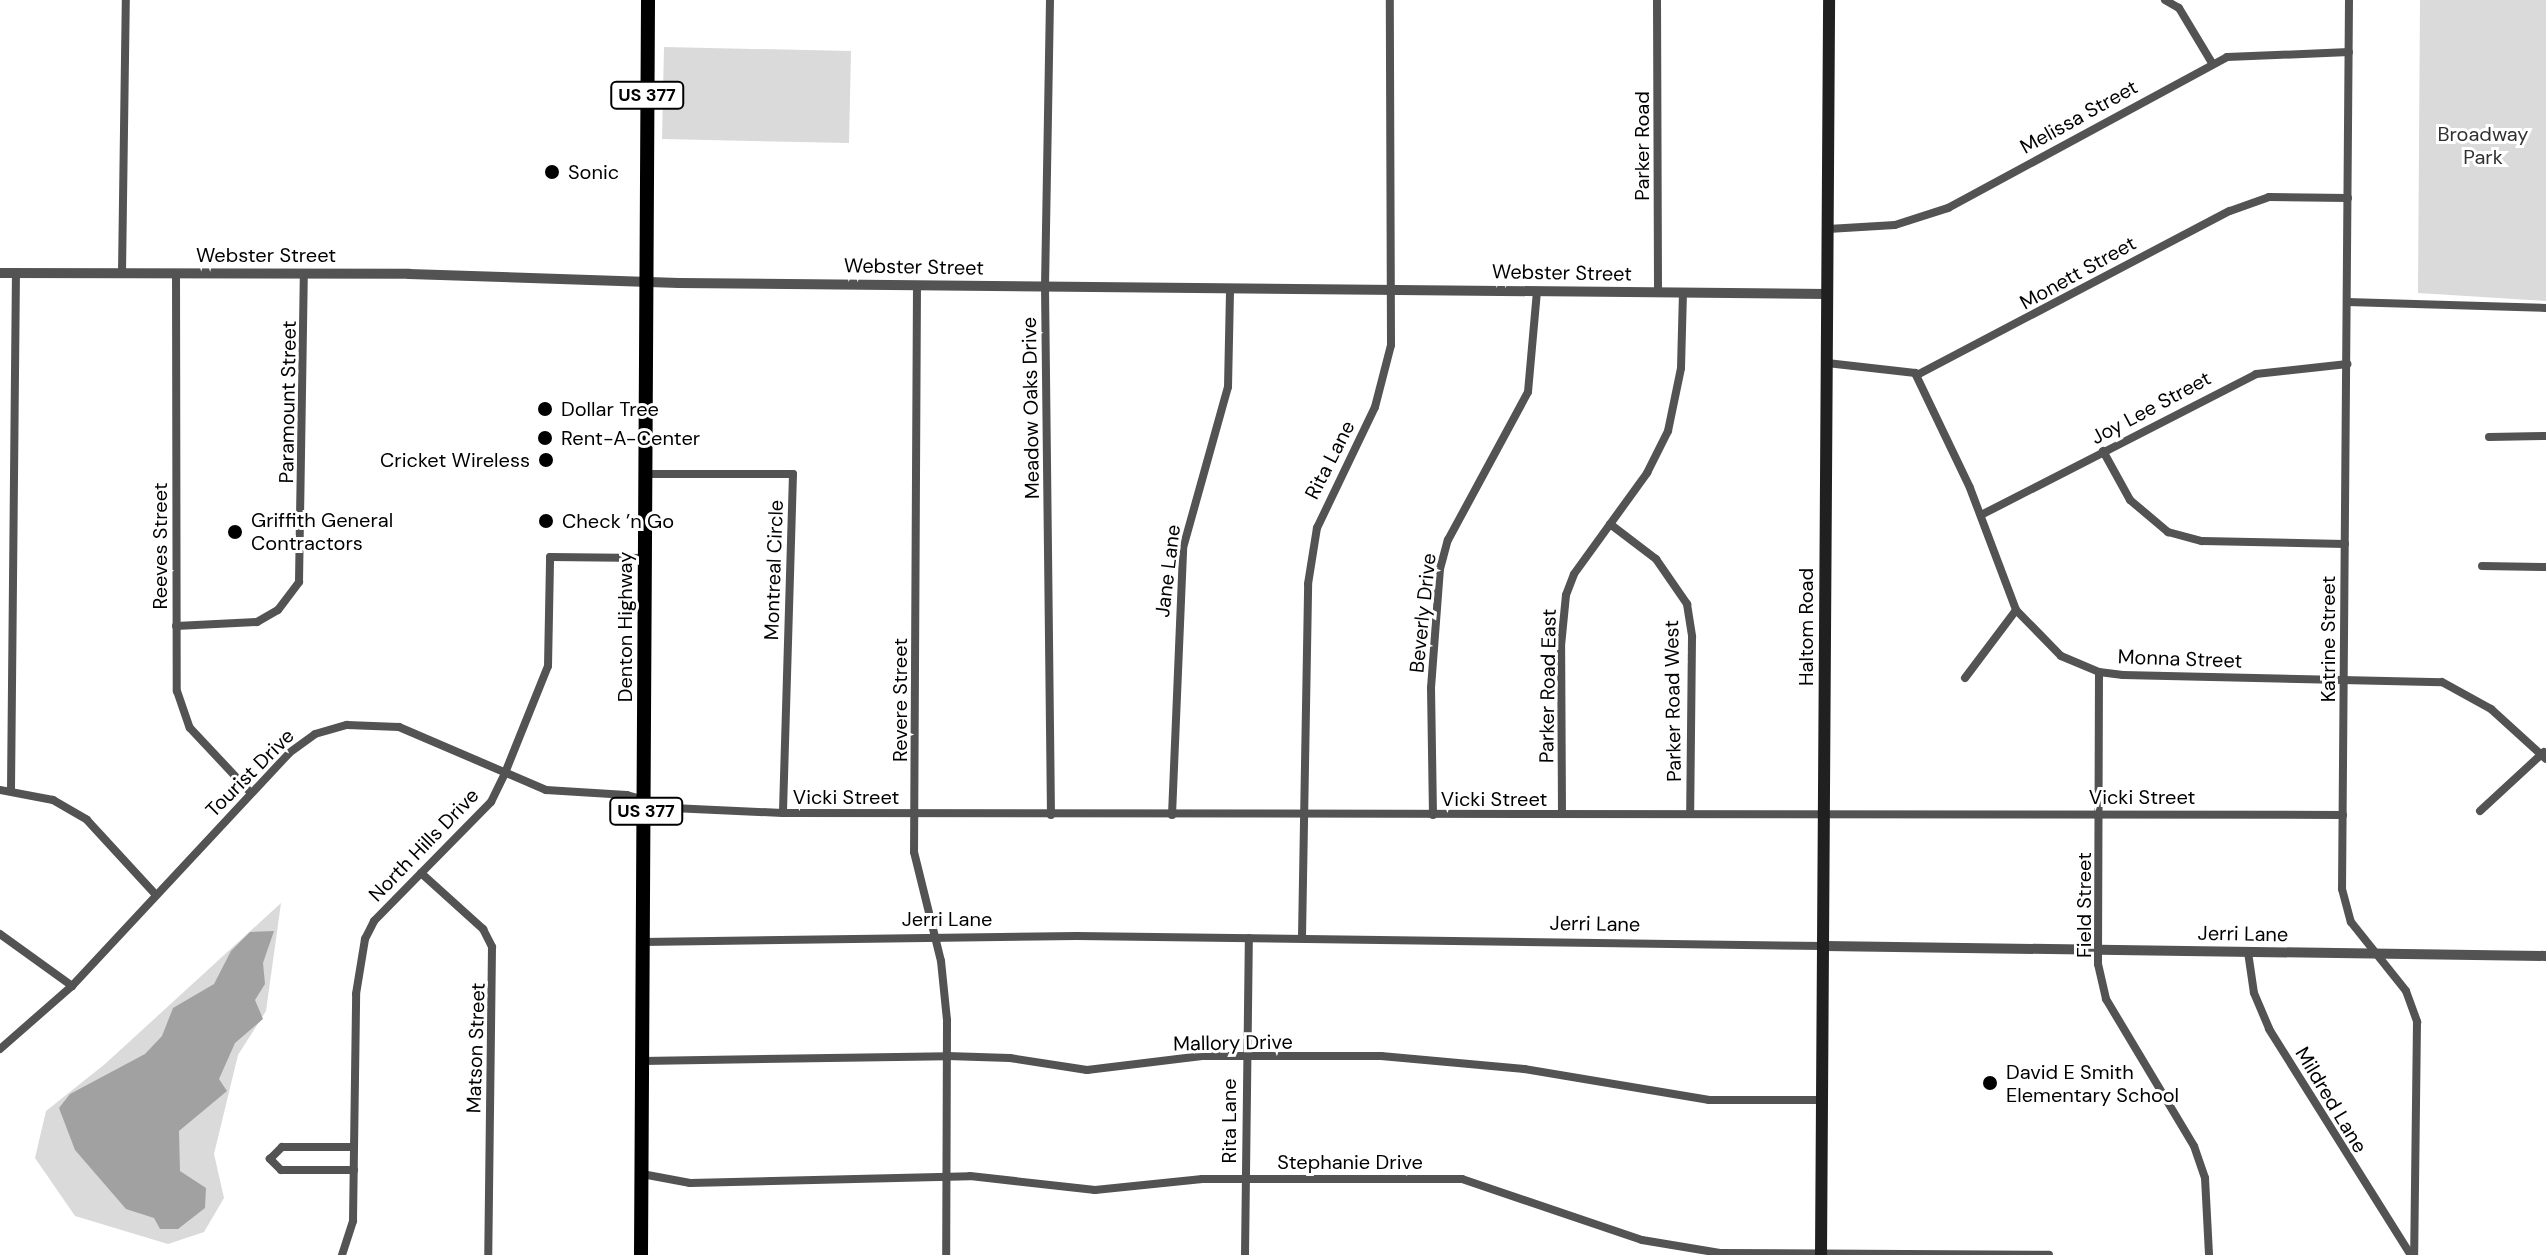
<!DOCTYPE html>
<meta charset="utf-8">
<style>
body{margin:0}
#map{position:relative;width:2546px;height:1255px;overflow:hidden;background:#fff;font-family:"DM Sans",sans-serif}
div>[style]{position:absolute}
.green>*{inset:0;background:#dadada}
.water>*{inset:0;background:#a1a1a1}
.minor>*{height:8px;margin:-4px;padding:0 4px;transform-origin:4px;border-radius:4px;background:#535353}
.tertiary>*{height:10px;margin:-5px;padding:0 5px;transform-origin:5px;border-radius:5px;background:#535353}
.secondary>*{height:12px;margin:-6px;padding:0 6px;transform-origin:6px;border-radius:6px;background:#202020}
.primary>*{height:14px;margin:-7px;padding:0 7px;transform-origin:7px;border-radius:7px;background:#000}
.dots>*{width:22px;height:22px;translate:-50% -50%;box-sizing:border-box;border:4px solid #fff;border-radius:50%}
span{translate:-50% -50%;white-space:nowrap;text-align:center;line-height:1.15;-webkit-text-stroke:6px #fff;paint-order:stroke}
.shield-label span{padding:2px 6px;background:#fff;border:2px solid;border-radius:6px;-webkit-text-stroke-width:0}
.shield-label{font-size:18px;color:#000;font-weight:700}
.street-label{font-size:20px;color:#000}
.park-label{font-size:20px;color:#313131}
.poi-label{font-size:20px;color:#000}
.left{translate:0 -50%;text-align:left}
.right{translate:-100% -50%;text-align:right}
</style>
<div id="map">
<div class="green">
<div style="clip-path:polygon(2420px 0,2546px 0,2546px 301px,2418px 293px)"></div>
<div style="clip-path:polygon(664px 47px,851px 51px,849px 143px,662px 139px)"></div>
<div style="clip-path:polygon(281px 903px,266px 1011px,238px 1055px,214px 1154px,224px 1198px,204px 1232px,168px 1244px,75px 1216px,35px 1158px,46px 1111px,105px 1064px)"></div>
</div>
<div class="water">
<div style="clip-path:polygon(274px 931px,263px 963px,265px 984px,255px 1000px,263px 1019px,235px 1043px,219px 1079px,227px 1091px,179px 1131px,180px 1171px,206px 1188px,205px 1208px,178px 1229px,160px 1229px,154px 1218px,126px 1209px,75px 1150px,59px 1108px,70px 1094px,145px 1054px,162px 1036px,173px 1008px,214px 984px,231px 951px,250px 932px)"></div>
</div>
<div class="minor">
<div style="left:1050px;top:0;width:287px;rotate:91deg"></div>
<div style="left:1045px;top:287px;width:528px;rotate:89.35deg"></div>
<div style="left:1657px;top:0;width:292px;rotate:89.8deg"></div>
<div style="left:2165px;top:0;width:16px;rotate:30deg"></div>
<div style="left:2179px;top:8px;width:64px;rotate:59deg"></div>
<div style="left:2349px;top:0;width:889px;rotate:90.45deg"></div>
<div style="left:2342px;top:889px;width:34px;rotate:75deg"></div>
<div style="left:2351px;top:922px;width:88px;rotate:51.4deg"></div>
<div style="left:2406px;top:991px;width:33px;rotate:70deg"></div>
<div style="left:2417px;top:1022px;width:233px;rotate:90.7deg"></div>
<div style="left:1828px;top:229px;width:67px;rotate:-3.4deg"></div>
<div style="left:1895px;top:225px;width:56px;rotate:-17.8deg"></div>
<div style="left:1948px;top:208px;width:317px;rotate:-28.4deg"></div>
<div style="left:2227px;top:57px;width:122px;rotate:-2.3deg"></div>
<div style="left:122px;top:273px;width:273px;rotate:-89.2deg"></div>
<div style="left:176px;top:273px;width:418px;rotate:89.9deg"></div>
<div style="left:177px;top:691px;width:39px;rotate:71deg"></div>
<div style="left:190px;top:728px;width:88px;rotate:46.8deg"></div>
<div style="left:917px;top:285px;width:567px;rotate:90.3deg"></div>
<div style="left:914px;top:852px;width:112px;rotate:76.1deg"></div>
<div style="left:941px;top:961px;width:59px;rotate:84.2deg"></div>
<div style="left:947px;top:1020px;width:235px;rotate:90.2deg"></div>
<div style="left:2347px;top:302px;width:199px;rotate:1.7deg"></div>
<div style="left:1827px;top:363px;width:89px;rotate:6.5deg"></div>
<div style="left:1915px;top:373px;width:127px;rotate:64.4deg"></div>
<div style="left:1970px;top:488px;width:130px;rotate:69.3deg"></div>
<div style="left:2016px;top:610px;width:64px;rotate:45.6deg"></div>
<div style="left:2061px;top:656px;width:41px;rotate:22.8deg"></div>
<div style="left:2099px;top:672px;width:24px;rotate:7deg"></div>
<div style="left:2123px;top:675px;width:319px;rotate:1.3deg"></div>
<div style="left:2442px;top:682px;width:56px;rotate:28.9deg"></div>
<div style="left:2491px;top:709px;width:74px;rotate:42.3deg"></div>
<div style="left:1917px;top:375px;width:353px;rotate:-27.7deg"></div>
<div style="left:2230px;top:211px;width:41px;rotate:-19.7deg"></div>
<div style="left:2269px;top:197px;width:79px;rotate:0.7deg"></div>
<div style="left:2489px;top:437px;width:57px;rotate:-1deg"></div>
<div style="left:2103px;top:451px;width:56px;rotate:61.1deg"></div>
<div style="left:2130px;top:500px;width:50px;rotate:40.1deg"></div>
<div style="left:2168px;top:532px;width:35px;rotate:15deg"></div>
<div style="left:2202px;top:541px;width:143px;rotate:1.2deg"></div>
<div style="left:646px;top:474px;width:147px"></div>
<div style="left:793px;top:474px;width:339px;rotate:91.7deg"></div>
<div style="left:1981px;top:515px;width:309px;rotate:-27.1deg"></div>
<div style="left:2256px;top:374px;width:92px;rotate:-6.3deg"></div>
<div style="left:1610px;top:524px;width:58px;rotate:37.3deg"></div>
<div style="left:1656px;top:559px;width:55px;rotate:55.4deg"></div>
<div style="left:1687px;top:604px;width:33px;rotate:81deg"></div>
<div style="left:1692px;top:637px;width:177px;rotate:90.6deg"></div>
<div style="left:2482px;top:566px;width:64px;rotate:0.9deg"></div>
<div style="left:176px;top:626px;width:81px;rotate:-2.8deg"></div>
<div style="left:257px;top:622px;width:24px;rotate:-30deg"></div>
<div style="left:278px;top:610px;width:35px;rotate:-53deg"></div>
<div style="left:299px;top:582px;width:309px;rotate:-89.1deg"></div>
<div style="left:2099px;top:672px;width:292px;rotate:90.2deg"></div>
<div style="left:2098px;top:964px;width:36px;rotate:77deg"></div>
<div style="left:2106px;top:999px;width:171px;rotate:59.1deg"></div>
<div style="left:2194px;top:1146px;width:34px;rotate:71deg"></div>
<div style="left:2205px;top:1178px;width:77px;rotate:87deg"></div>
<div style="left:1965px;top:678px;width:85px;rotate:-53.1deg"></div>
<div style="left:0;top:790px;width:54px;rotate:10.7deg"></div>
<div style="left:53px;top:800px;width:39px;rotate:30deg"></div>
<div style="left:87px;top:820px;width:102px;rotate:47.4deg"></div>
<div style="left:11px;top:790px;width:517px;rotate:-89.45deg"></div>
<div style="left:2480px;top:811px;width:87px;rotate:-42.7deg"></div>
<div style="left:1562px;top:814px;width:168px;rotate:-90.3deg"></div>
<div style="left:1561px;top:646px;width:51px;rotate:-84.4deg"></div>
<div style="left:1566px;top:595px;width:22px;rotate:-69deg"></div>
<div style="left:1574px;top:574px;width:125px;rotate:-54.1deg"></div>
<div style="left:1647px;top:473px;width:47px;rotate:-63.4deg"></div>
<div style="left:1668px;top:431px;width:64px;rotate:-78.3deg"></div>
<div style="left:1681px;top:368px;width:76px;rotate:-88.5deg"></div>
<div style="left:1172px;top:815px;width:267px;rotate:-87.6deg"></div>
<div style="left:1183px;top:548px;width:167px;rotate:-74.4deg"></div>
<div style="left:1228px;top:387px;width:99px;rotate:-88.8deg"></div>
<div style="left:1433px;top:815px;width:127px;rotate:-90.9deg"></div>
<div style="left:1431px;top:688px;width:119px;rotate:-85.7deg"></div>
<div style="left:1440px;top:569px;width:30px;rotate:-75deg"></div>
<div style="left:1448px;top:540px;width:168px;rotate:-61.6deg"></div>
<div style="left:1528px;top:392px;width:101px;rotate:-84.9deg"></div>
<div style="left:421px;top:873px;width:84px;rotate:42.1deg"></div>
<div style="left:483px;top:929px;width:20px;rotate:63deg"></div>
<div style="left:492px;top:947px;width:308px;rotate:90.7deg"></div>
<div style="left:0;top:934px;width:89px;rotate:35.8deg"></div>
<div style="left:1302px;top:937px;width:353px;rotate:-89deg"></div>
<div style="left:1308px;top:584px;width:57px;rotate:-80.9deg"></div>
<div style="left:1317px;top:528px;width:134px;rotate:-64.4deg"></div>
<div style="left:1375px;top:407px;width:64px;rotate:-75.5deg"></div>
<div style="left:1391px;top:345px;width:345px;rotate:-90.2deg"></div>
<div style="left:643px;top:942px;width:434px;rotate:-0.8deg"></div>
<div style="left:1077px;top:936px;width:747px;rotate:0.77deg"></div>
<div style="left:2248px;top:952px;width:41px;rotate:81.7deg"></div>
<div style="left:2254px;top:993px;width:39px;rotate:67deg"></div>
<div style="left:2269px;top:1029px;width:267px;rotate:57.9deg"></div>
<div style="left:0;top:1049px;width:96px;rotate:-41.2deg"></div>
<div style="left:72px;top:986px;width:318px;rotate:-47deg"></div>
<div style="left:289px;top:753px;width:32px;rotate:-36deg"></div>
<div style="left:315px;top:734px;width:33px;rotate:-16deg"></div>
<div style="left:347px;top:725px;width:52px;rotate:2.2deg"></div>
<div style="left:399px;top:727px;width:160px;rotate:23.2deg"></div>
<div style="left:546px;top:790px;width:81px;rotate:3.5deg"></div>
<div style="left:627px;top:795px;width:47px;rotate:16.1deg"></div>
<div style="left:672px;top:808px;width:111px;rotate:2.6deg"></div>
<div style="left:783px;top:813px;width:1560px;rotate:0.07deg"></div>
<div style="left:642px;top:1061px;width:305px;rotate:-0.9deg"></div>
<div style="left:947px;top:1056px;width:63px;rotate:1.8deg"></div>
<div style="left:1010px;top:1058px;width:78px;rotate:8.9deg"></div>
<div style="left:1087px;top:1070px;width:116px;rotate:-6.9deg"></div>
<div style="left:1202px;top:1056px;width:179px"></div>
<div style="left:1381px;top:1056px;width:144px;rotate:5.2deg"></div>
<div style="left:1524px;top:1069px;width:188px;rotate:9.5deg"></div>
<div style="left:1709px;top:1100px;width:114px"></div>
<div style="left:354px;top:1170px;width:73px;rotate:180deg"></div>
<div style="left:281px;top:1170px;width:16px;rotate:-135deg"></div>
<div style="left:270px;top:1159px;width:17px;rotate:-45deg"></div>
<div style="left:282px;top:1147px;width:72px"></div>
<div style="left:642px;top:1174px;width:49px;rotate:10.6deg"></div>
<div style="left:690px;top:1183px;width:280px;rotate:-1.4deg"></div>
<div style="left:970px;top:1176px;width:126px;rotate:6.4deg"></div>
<div style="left:1095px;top:1190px;width:108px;rotate:-5.9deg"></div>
<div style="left:1202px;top:1179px;width:260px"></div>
<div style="left:1462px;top:1179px;width:190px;rotate:18.7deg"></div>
<div style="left:1642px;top:1240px;width:79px;rotate:9.5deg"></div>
<div style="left:1720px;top:1253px;width:329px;rotate:0.3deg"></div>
<div style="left:342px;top:1255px;width:36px;rotate:-72deg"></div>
<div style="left:353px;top:1221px;width:227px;rotate:-89.2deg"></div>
<div style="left:356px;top:994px;width:56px;rotate:-80.7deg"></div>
<div style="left:365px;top:939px;width:20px;rotate:-63deg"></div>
<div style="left:374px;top:921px;width:167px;rotate:-45.5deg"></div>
<div style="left:491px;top:802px;width:32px;rotate:-64deg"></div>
<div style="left:505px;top:773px;width:115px;rotate:-68.1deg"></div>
<div style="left:548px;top:666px;width:109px;rotate:-88.9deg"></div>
<div style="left:550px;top:557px;width:95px;rotate:0.6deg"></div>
<div style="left:1245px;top:1255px;width:317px;rotate:-89.3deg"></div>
</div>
<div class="tertiary">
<div style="left:0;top:273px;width:409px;rotate:0.1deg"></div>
<div style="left:409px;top:274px;width:270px;rotate:1.9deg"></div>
<div style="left:679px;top:283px;width:1149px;rotate:0.55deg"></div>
<div style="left:1825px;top:946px;width:721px;rotate:0.79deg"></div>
</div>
<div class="secondary">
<div style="left:1821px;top:1255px;width:1255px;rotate:-89.63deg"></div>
</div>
<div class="primary">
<div style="left:641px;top:1255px;width:1255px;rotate:-89.68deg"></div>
</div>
<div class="dots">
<div style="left:552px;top:172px;background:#000"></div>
<div style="left:545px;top:409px;background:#000"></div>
<div style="left:545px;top:438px;background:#000"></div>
<div style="left:546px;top:460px;background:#000"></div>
<div style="left:546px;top:521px;background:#000"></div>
<div style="left:235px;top:532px;background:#000"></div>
<div style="left:1990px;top:1083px;background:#000"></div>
</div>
<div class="shield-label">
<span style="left:647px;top:95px">US 377</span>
<span style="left:646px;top:811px">US 377</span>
</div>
<div class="street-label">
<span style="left:2079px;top:117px;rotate:-29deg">Melissa Street</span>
<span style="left:1642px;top:146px;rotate:-90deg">Parker Road</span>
<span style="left:266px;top:255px">Webster Street</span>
<span style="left:914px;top:267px;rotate:1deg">Webster Street</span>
<span style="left:1562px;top:273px;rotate:1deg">Webster Street</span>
<span style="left:2078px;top:273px;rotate:-29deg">Monett Street</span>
<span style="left:288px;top:402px;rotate:-89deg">Paramount Street</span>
<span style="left:1031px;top:408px;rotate:-91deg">Meadow Oaks Drive</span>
<span style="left:2151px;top:408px;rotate:-28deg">Joy Lee Street</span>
<span style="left:1330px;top:460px;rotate:-63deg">Rita Lane</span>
<span style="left:160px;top:546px;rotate:-90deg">Reeves Street</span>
<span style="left:774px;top:570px;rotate:-88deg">Montreal Circle</span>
<span style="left:1168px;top:571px;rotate:-83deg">Jane Lane</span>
<span style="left:1423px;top:613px;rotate:-84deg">Beverly Drive</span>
<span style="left:625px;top:627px;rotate:-90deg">Denton Highway</span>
<span style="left:1806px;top:627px;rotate:-90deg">Haltom Road</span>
<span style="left:2328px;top:639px;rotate:-90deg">Katrine Street</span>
<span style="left:2180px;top:659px;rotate:2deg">Monna Street</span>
<span style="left:1548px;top:686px;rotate:-89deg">Parker Road East</span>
<span style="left:900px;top:700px;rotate:-90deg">Revere Street</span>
<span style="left:1673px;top:701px;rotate:-91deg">Parker Road West</span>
<span style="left:250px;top:773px;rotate:-45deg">Tourist Drive</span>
<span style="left:846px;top:797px">Vicki Street</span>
<span style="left:2142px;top:797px">Vicki Street</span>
<span style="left:1494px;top:799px">Vicki Street</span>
<span style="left:424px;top:845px;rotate:-46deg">North Hills Drive</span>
<span style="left:2084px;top:905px;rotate:-90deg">Field Street</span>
<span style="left:947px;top:919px">Jerri Lane</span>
<span style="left:1595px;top:924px;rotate:1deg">Jerri Lane</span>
<span style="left:2243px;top:934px;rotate:1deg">Jerri Lane</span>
<span style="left:1233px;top:1043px;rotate:-1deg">Mallory Drive</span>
<span style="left:476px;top:1048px;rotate:-88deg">Matson Street</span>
<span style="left:2331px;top:1100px;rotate:59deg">Mildred Lane</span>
<span style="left:1229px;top:1121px;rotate:-90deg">Rita Lane</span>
<span style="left:1350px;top:1162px">Stephanie Drive</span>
</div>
<div class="park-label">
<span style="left:2483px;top:146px">Broadway<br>Park</span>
</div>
<div class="poi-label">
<span class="left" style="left:568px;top:172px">Sonic</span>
<span class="left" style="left:561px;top:409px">Dollar Tree</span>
<span class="left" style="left:561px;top:438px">Rent-A-Center</span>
<span class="right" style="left:530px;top:460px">Cricket Wireless</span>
<span class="left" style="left:251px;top:532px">Griffith General<br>Contractors</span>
<span class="left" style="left:562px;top:521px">Check ’n Go</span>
<span class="left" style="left:2006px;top:1084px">David E Smith<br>Elementary School</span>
</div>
</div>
